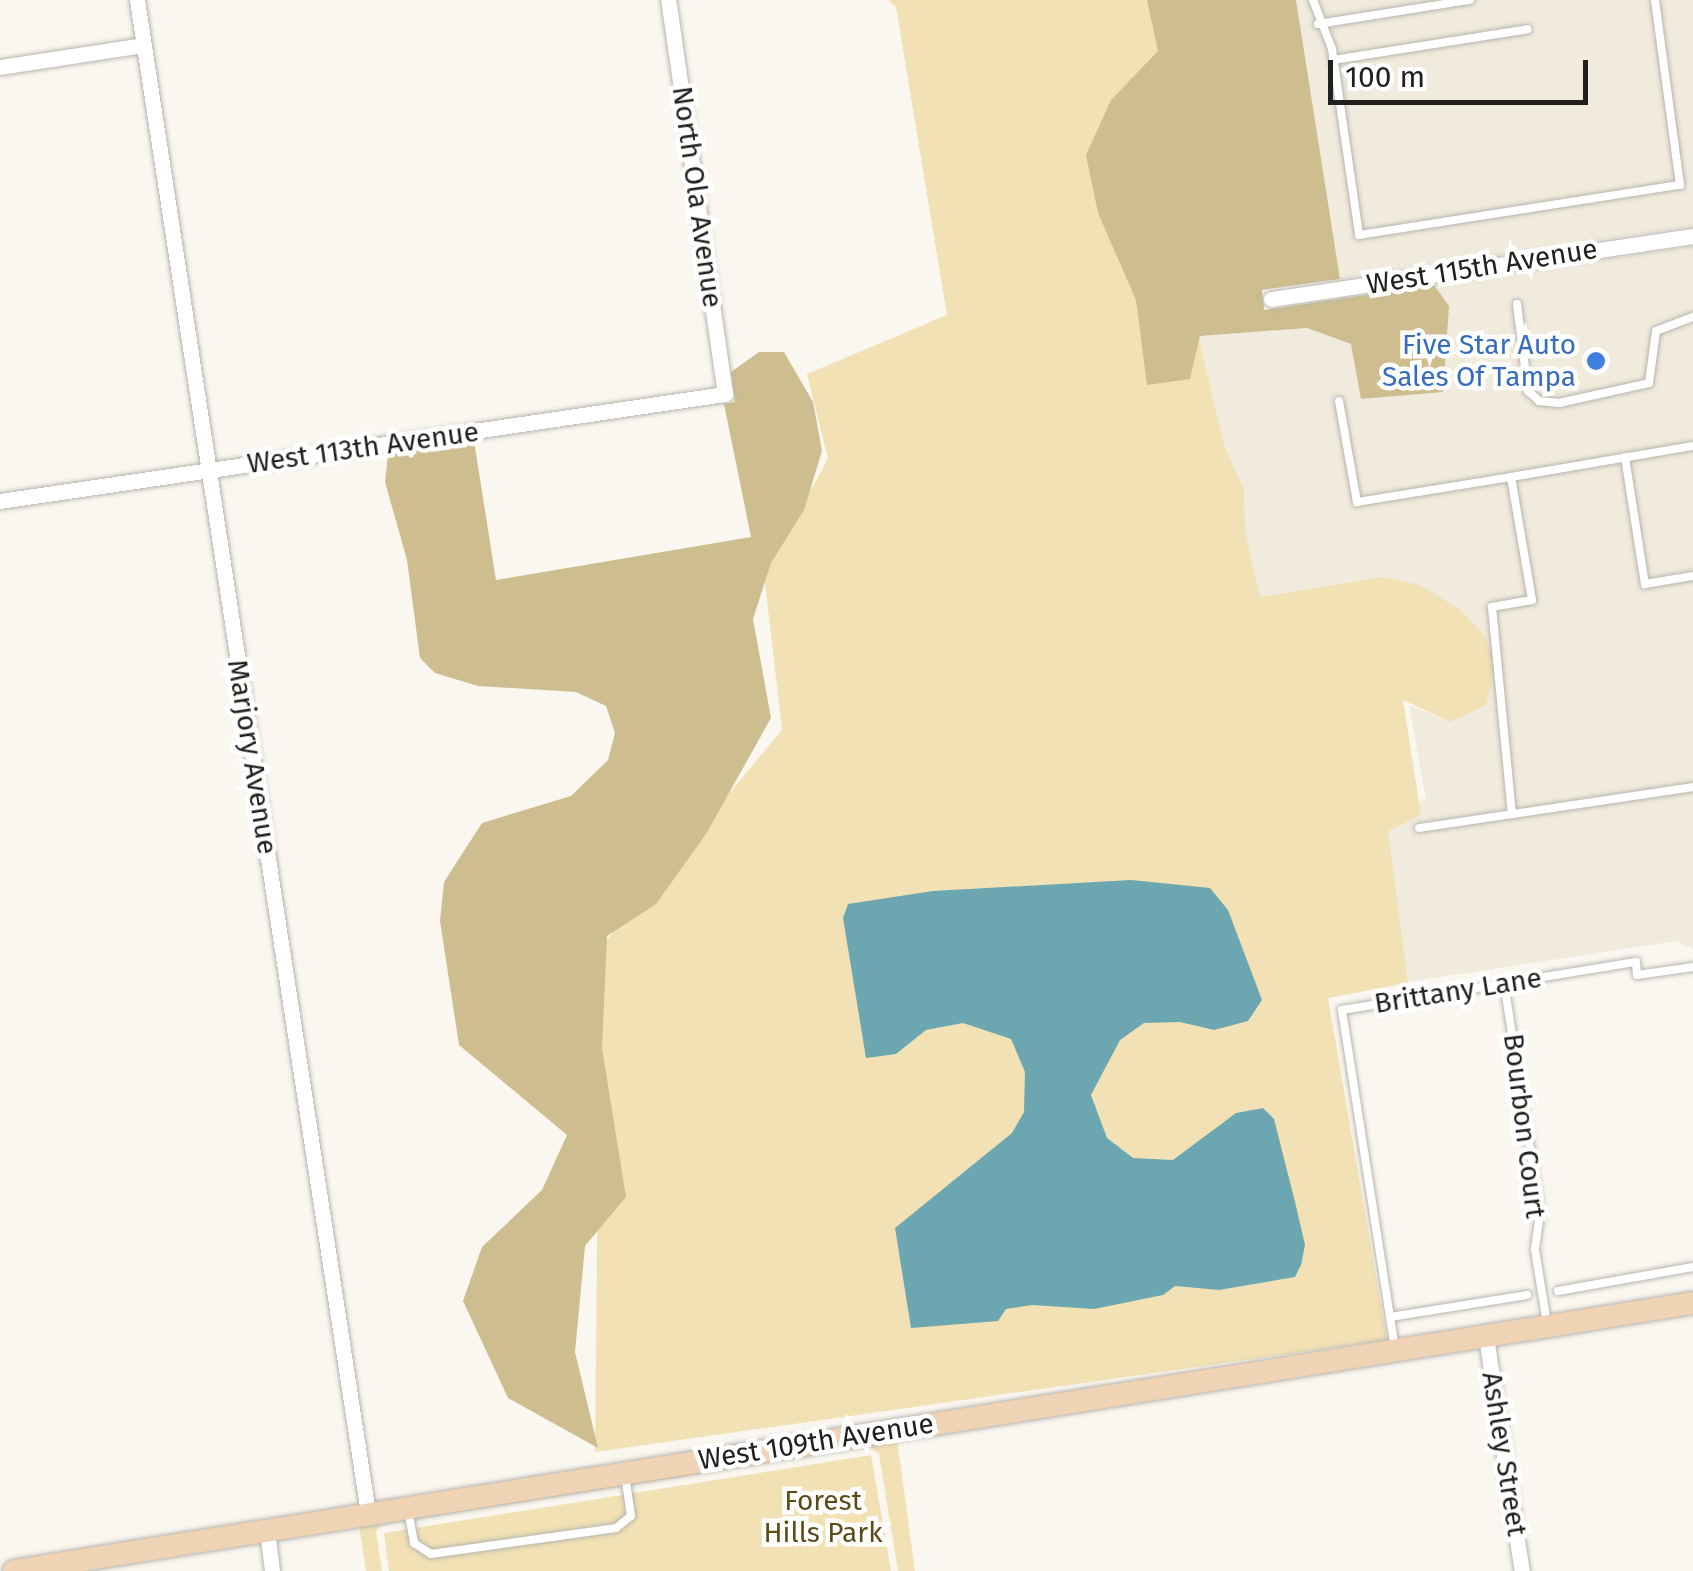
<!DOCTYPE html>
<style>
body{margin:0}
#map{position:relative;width:1693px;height:1571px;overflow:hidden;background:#faf7f0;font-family:"Fira Sans",sans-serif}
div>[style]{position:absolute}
.built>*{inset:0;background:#f0ebdc}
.green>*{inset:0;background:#f1e1b4}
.forest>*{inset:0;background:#cdbd8f}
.water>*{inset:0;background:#6ca7b1}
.roads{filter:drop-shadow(0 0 2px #b7b5ae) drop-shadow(0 0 2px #b7b5ae)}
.lane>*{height:8px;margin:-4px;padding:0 4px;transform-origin:4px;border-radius:4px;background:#fff}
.street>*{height:15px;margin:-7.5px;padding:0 7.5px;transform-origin:7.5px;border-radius:7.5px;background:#fff}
.secondary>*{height:22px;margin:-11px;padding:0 11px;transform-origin:11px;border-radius:11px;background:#f0d2b4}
.dots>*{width:28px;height:28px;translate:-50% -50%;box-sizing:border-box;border:5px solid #fff;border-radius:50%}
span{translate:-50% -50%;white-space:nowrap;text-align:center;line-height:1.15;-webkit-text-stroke:9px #fff;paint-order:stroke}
.street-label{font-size:28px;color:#21201e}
.shop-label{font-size:28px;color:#366cbe}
.right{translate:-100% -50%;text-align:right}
.park-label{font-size:28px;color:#5c4b14}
.scale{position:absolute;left:1328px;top:60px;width:260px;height:45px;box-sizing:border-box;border:5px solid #21201e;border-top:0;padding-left:12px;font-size:30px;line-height:35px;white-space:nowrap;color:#21201e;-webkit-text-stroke:8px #fff;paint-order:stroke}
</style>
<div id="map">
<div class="built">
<div style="clip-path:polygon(1296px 0,1693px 0,1693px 226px,1340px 279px)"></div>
<div style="clip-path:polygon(1693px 246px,1693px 949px,1676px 941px,1401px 983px,1372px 809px,1426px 800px,1409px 705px,1450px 722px,1420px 585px,1385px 581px,1344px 588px,1252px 637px,1190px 379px,1200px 336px,1307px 328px,1351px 344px,1449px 307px,1434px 285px)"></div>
</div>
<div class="green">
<div style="clip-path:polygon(888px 0,1290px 0,1249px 206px,1264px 307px,1198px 336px,1224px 445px,1244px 490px,1245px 532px,1260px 597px,1384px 577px,1420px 585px,1459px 609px,1484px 635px,1496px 663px,1486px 705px,1450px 722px,1403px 700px,1421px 815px,1388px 831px,1408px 983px,1328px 998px,1387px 1340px,595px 1452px,600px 948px,782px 730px,764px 574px,828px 459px,807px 374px,947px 315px,896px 7px)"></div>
<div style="clip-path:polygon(897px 1439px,915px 1571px,898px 1571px,879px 1454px,870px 1447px,383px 1524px,376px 1531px,382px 1571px,366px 1571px,359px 1525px)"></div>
<div style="clip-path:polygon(871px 1455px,891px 1571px,389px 1571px,384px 1533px)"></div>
</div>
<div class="forest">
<div style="clip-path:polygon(1147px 0,1296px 0,1340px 279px,1262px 290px,1264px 310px,1434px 285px,1449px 306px,1443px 392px,1361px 399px,1351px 344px,1307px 328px,1200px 336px,1190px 379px,1147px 385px,1136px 300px,1098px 213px,1086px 155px,1111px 100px,1158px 51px)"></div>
<div style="clip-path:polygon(759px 352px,784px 352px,813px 402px,822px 451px,804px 510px,771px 563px,753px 619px,771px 718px,706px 834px,656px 904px,607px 936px,602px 1048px,626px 1197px,585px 1246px,575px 1352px,598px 1448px,508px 1398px,463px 1301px,482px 1247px,542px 1190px,567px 1135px,459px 1045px,440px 921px,444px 882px,482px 823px,571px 796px,608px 760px,615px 733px,606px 706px,576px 692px,478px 686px,435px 673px,420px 658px,407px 560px,385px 482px,388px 455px,474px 441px,496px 580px,751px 537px,724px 404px,735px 402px,731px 372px)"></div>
</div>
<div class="water">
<div style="clip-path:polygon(1131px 880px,1210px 888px,1228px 910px,1262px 1000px,1248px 1021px,1214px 1030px,1180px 1022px,1144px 1023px,1120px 1040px,1091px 1095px,1107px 1138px,1133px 1158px,1173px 1160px,1236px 1113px,1263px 1108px,1274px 1119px,1296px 1206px,1305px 1245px,1301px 1265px,1295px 1277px,1219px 1290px,1175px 1286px,1163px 1295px,1094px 1309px,1032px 1305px,1006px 1309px,998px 1321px,911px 1328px,895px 1228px,1012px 1133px,1024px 1112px,1025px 1072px,1011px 1039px,963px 1023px,926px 1030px,896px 1054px,866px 1058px,843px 918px,848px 904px,933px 891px)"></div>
</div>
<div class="roads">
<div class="lane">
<div style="left:1313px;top:0;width:53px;rotate:68.8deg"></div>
<div style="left:1332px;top:49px;width:188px;rotate:81.7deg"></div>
<div style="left:1359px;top:235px;width:325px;rotate:-8.9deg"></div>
<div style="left:1680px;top:185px;width:187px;rotate:-97.7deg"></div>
<div style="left:1318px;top:24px;width:154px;rotate:-9deg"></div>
<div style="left:1333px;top:60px;width:197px;rotate:-9deg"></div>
<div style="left:1517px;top:304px;width:88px;rotate:82.8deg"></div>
<div style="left:1528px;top:391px;width:15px;rotate:42deg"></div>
<div style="left:1539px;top:401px;width:20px;rotate:6deg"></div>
<div style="left:1559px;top:403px;width:92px;rotate:-12.5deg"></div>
<div style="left:1649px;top:383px;width:52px;rotate:-82.3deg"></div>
<div style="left:1656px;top:331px;width:40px;rotate:-21deg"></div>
<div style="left:1339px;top:401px;width:103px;rotate:79.9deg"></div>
<div style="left:1357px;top:502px;width:156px;rotate:-9.2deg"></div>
<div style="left:1511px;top:477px;width:125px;rotate:80.3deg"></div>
<div style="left:1532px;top:600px;width:41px;rotate:170.1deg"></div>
<div style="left:1492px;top:607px;width:208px;rotate:84.5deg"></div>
<div style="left:1625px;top:457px;width:129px;rotate:81.1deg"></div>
<div style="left:1645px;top:584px;width:49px;rotate:-9.5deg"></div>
<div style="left:1511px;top:477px;width:185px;rotate:-9.7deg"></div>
<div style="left:1419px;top:828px;width:277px;rotate:-8.5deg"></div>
<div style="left:1504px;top:983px;width:233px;rotate:81.1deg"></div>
<div style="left:1540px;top:1213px;width:37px;rotate:98deg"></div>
<div style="left:1535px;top:1250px;width:74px;rotate:80.7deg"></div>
<div style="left:1558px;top:1291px;width:137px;rotate:-10.1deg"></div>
<div style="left:1390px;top:1317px;width:139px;rotate:-9.1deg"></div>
<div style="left:1395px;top:1349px;width:343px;rotate:-98.9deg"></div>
<div style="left:1342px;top:1010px;width:298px;rotate:-9.3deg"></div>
<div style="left:1636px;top:962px;width:13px;rotate:86deg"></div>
<div style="left:1637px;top:975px;width:57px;rotate:-8.1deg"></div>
<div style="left:408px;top:1511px;width:33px;rotate:79deg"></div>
<div style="left:414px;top:1543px;width:20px;rotate:33deg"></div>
<div style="left:431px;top:1554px;width:187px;rotate:-8deg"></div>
<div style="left:616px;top:1528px;width:19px;rotate:-39deg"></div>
<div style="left:631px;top:1516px;width:41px;rotate:-98.3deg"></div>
</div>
<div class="street">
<div style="left:137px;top:0;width:1531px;rotate:81.32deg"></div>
<div style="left:0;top:67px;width:145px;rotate:-8.7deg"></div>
<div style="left:1271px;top:299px;width:427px;rotate:-8.5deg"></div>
<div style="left:0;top:501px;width:733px;rotate:-8.4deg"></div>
<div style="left:725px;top:394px;width:398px;rotate:-98.2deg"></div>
<div style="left:1486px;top:1337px;width:237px;rotate:81.3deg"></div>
<div style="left:267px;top:1530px;width:41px;rotate:83deg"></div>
</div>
<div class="secondary">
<div style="left:14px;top:1571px;width:1700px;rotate:-9.07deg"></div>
</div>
</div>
<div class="dots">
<div style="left:1596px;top:361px;background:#3f7fe0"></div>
</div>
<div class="street-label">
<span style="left:697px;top:197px;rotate:82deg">North Ola Avenue</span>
<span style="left:1482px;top:267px;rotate:-9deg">West 115th Avenue</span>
<span style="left:363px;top:448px;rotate:-8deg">West 113th Avenue</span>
<span style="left:252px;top:757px;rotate:81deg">Marjory Avenue</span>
<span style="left:1458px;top:991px;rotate:-9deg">Brittany Lane</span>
<span style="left:1524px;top:1126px;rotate:83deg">Bourbon Court</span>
<span style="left:816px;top:1442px;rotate:-9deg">West 109th Avenue</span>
<span style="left:1504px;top:1454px;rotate:81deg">Ashley Street</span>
</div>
<div class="shop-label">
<span class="right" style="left:1576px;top:361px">Five Star Auto<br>Sales Of Tampa</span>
</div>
<div class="park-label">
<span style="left:823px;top:1517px">Forest<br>Hills Park</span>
</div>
<div class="scale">100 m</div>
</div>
